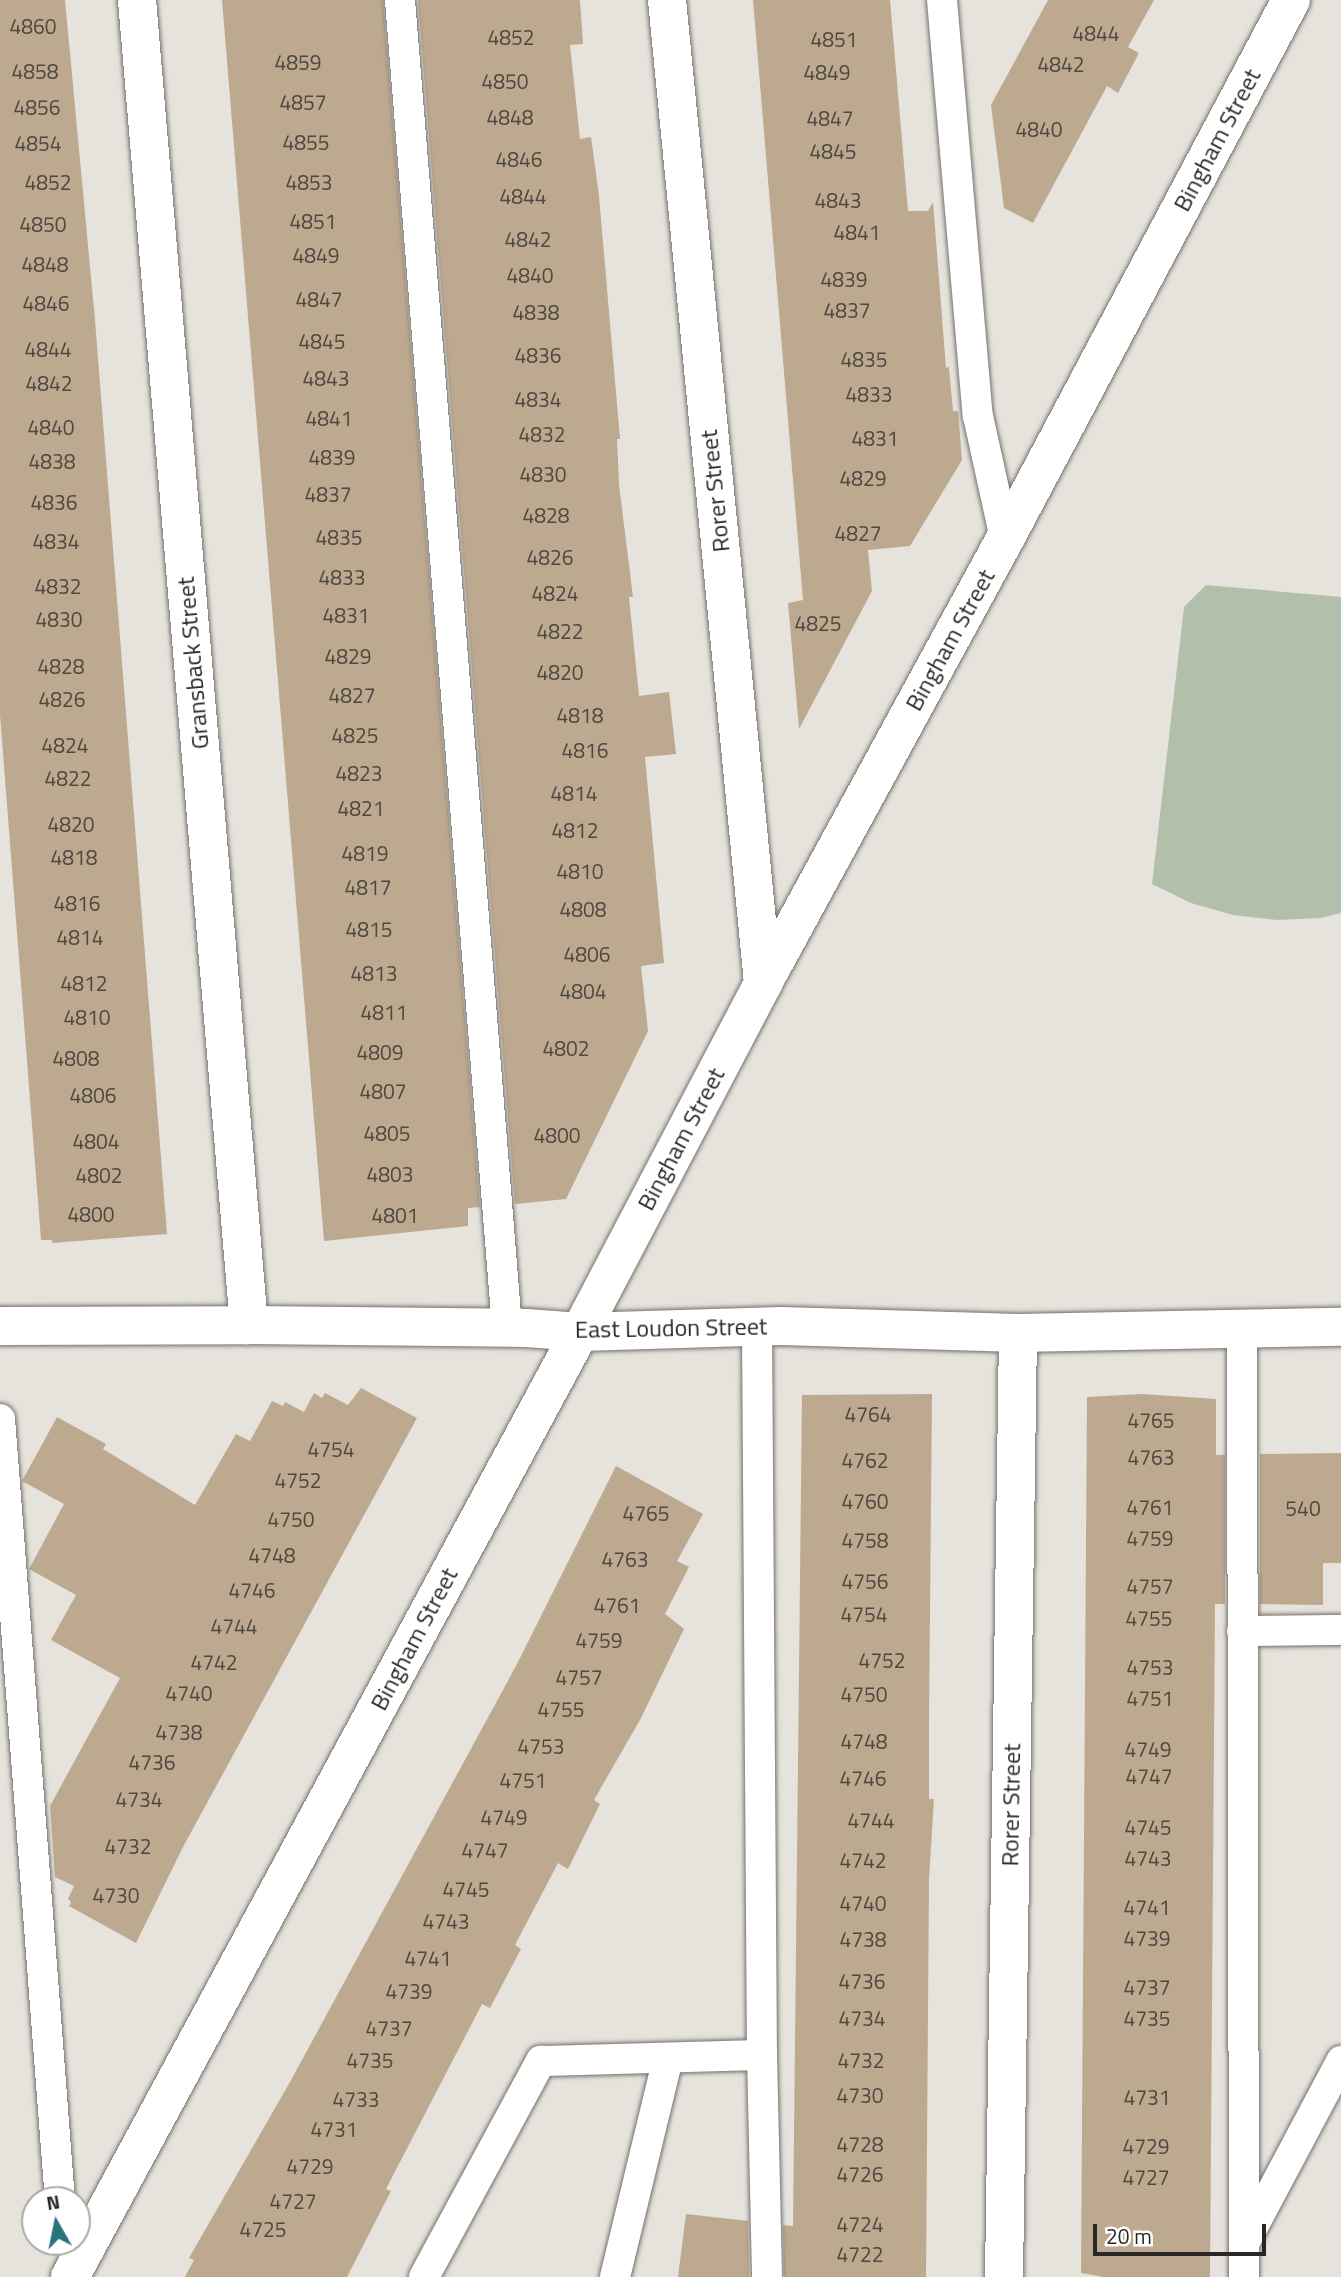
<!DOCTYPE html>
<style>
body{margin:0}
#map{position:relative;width:1341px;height:2277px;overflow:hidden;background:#e6e2dc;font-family:"Titillium Web",sans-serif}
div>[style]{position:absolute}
.green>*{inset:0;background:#b2bfab}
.building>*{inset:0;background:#bda990}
.roads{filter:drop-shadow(0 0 2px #74716c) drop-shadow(0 0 2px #74716c)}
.service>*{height:30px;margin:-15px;padding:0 15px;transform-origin:15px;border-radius:15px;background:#fff}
.minor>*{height:38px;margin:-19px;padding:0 19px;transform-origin:19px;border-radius:19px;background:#fff}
span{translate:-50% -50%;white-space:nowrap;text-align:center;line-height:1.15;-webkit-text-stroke:5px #fff;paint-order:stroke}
.number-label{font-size:21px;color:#4e4840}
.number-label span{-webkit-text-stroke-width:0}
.street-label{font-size:24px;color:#292725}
.north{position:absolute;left:21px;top:2186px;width:70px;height:70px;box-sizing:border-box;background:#fff;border:2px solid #a9a9a8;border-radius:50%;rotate:351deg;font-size:19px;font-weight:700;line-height:28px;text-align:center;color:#292725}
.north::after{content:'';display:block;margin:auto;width:24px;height:32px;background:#2a737d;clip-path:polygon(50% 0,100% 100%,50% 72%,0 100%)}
.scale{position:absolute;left:1093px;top:2224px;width:173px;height:32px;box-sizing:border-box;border:4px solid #292725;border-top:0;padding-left:9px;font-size:21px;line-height:24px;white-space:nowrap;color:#292725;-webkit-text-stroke:5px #fff;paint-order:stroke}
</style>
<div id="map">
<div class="green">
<div style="clip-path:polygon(1206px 585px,1341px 597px,1341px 913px,1321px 918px,1277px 920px,1233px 915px,1191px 903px,1152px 884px,1184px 607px)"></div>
</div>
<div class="building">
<div style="clip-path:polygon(0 0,65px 0,95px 320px,167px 1234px,52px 1243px,52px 1240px,41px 1240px,0 715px)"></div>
<div style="clip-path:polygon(222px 0,383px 0,480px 1207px,468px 1208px,468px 1226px,324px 1241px)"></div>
<div style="clip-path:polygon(418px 0,580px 0,583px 44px,570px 45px,580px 139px,591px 137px,599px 196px,620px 439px,617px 439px,619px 485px,633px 597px,629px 597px,639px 696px,669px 692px,676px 754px,645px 757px,664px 963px,641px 966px,648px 1031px,566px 1199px,515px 1204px)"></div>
<div style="clip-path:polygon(753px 0,890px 0,908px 211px,928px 211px,933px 202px,946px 368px,949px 367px,953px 411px,958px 411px,962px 460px,910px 546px,868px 550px,872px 591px,799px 729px,788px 603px,803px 600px)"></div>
<div style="clip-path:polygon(1048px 0,1154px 0,1128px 47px,1139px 53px,1118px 93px,1107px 86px,1033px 223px,1004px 208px,991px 105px)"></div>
<div style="clip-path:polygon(361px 1388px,417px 1418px,183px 1847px,136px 1943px,69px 1906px,71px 1902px,68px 1899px,74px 1886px,55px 1877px,50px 1806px,120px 1678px,51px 1640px,76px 1595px,29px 1569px,64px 1504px,22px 1481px,57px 1417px,106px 1444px,103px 1449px,195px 1505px,236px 1434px,250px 1441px,272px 1401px,283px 1406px,285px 1402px,304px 1412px,314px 1393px,322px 1398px,325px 1393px,348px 1405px)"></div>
<div style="clip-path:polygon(932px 1394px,929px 1719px,929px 1799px,934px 1799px,929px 1879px,926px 2277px,784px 2277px,783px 2225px,793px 2226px,802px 1395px)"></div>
<div style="clip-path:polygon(1142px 1394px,1216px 1399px,1216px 1455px,1225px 1455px,1225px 1604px,1215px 1604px,1210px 2277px,1103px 2277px,1081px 2273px,1087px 1397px)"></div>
<div style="clip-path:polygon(1341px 1453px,1341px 1563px,1323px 1563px,1323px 1605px,1260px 1604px,1260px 1454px)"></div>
<div style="clip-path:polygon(616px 1466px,703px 1514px,677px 1561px,689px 1567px,665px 1614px,684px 1629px,641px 1718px,594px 1800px,600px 1804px,568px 1869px,558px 1863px,515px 1945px,521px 1949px,490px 2008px,482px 2004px,386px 2189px,391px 2191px,347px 2277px,185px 2277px,194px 2260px,189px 2258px,290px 2082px,517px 1664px)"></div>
<div style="clip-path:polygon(686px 2214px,748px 2221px,749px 2277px,678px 2277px)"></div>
</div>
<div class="roads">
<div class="service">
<div style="left:400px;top:0;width:1332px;rotate:85.39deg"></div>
<div style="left:942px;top:0;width:418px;rotate:85.1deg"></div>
<div style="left:978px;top:416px;width:126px;rotate:77.6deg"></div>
<div style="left:757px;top:1327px;width:728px;rotate:89.61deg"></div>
<div style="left:762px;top:2055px;width:222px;rotate:88.7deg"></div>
<div style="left:1242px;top:1329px;width:948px;rotate:89.88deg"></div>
<div style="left:0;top:1419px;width:783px;rotate:85.61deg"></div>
<div style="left:1242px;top:1631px;width:99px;rotate:-0.6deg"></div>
<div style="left:1246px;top:2240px;width:203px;rotate:-62deg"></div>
<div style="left:424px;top:2277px;width:246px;rotate:-61.6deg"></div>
<div style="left:541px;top:2061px;width:221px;rotate:-1.6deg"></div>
<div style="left:615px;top:2277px;width:225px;rotate:-76.4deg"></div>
</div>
<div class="minor">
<div style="left:137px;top:0;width:1330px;rotate:85.17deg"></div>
<div style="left:667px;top:0;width:988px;rotate:84.42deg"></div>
<div style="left:0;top:1326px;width:249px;rotate:-0.2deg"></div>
<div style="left:249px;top:1325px;width:278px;rotate:0.6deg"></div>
<div style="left:527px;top:1328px;width:53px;rotate:4.3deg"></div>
<div style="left:580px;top:1332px;width:201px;rotate:-1.7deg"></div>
<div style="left:781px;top:1326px;width:237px;rotate:1.7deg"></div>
<div style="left:1018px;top:1333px;width:323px;rotate:-1.1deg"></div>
<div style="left:70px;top:2277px;width:1074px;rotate:-61.65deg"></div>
<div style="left:580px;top:1332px;width:394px;rotate:-62.3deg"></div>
<div style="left:763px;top:983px;width:506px;rotate:-61.41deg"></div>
<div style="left:1005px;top:539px;width:610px;rotate:-62.05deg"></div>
<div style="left:1004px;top:2277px;width:944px;rotate:-89.15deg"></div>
</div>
</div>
<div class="number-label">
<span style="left:33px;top:26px">4860</span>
<span style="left:1096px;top:33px">4844</span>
<span style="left:511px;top:37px">4852</span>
<span style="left:834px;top:39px">4851</span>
<span style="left:298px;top:62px">4859</span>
<span style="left:1061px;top:64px">4842</span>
<span style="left:35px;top:71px">4858</span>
<span style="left:827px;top:72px">4849</span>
<span style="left:505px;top:81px">4850</span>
<span style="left:303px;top:102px">4857</span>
<span style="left:37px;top:107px">4856</span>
<span style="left:510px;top:117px">4848</span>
<span style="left:830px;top:118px">4847</span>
<span style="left:1039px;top:129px">4840</span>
<span style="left:306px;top:142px">4855</span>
<span style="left:38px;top:143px">4854</span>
<span style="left:833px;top:151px">4845</span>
<span style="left:519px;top:159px">4846</span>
<span style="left:48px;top:182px">4852</span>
<span style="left:309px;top:182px">4853</span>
<span style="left:523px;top:196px">4844</span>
<span style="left:838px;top:200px">4843</span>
<span style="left:313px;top:221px">4851</span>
<span style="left:43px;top:224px">4850</span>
<span style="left:857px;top:232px">4841</span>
<span style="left:528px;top:239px">4842</span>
<span style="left:316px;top:255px">4849</span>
<span style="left:45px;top:264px">4848</span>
<span style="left:530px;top:275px">4840</span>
<span style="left:844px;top:279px">4839</span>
<span style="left:319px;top:299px">4847</span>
<span style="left:46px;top:303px">4846</span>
<span style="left:847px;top:310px">4837</span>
<span style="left:536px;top:312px">4838</span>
<span style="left:322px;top:341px">4845</span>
<span style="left:48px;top:349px">4844</span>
<span style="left:538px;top:355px">4836</span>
<span style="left:864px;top:359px">4835</span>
<span style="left:326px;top:378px">4843</span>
<span style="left:49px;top:383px">4842</span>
<span style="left:869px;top:394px">4833</span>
<span style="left:538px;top:399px">4834</span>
<span style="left:329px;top:418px">4841</span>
<span style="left:51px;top:427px">4840</span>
<span style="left:542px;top:434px">4832</span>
<span style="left:875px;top:438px">4831</span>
<span style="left:332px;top:457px">4839</span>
<span style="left:52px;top:461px">4838</span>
<span style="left:543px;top:474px">4830</span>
<span style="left:863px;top:478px">4829</span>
<span style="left:328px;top:494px">4837</span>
<span style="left:54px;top:502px">4836</span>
<span style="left:546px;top:515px">4828</span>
<span style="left:858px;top:533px">4827</span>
<span style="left:339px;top:537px">4835</span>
<span style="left:56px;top:541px">4834</span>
<span style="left:550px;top:557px">4826</span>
<span style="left:342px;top:577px">4833</span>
<span style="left:58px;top:586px">4832</span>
<span style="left:555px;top:593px">4824</span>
<span style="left:346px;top:615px">4831</span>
<span style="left:59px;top:619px">4830</span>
<span style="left:818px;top:623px">4825</span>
<span style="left:560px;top:631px">4822</span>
<span style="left:348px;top:656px">4829</span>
<span style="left:61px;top:666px">4828</span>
<span style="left:560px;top:672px">4820</span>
<span style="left:352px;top:695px">4827</span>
<span style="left:62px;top:699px">4826</span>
<span style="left:580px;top:715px">4818</span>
<span style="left:355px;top:735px">4825</span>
<span style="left:65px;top:745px">4824</span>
<span style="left:585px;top:750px">4816</span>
<span style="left:359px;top:773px">4823</span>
<span style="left:68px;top:778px">4822</span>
<span style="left:574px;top:793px">4814</span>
<span style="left:361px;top:808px">4821</span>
<span style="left:71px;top:824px">4820</span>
<span style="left:575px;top:830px">4812</span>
<span style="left:365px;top:853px">4819</span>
<span style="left:74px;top:857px">4818</span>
<span style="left:580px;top:871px">4810</span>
<span style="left:368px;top:887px">4817</span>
<span style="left:77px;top:903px">4816</span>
<span style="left:583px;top:909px">4808</span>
<span style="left:369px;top:929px">4815</span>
<span style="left:80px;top:937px">4814</span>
<span style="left:587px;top:954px">4806</span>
<span style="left:374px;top:973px">4813</span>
<span style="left:84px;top:983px">4812</span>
<span style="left:583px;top:991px">4804</span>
<span style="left:384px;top:1012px">4811</span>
<span style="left:87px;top:1017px">4810</span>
<span style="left:566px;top:1048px">4802</span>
<span style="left:380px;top:1052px">4809</span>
<span style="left:76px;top:1058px">4808</span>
<span style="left:383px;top:1091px">4807</span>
<span style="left:93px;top:1095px">4806</span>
<span style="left:387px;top:1133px">4805</span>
<span style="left:557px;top:1135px">4800</span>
<span style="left:96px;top:1141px">4804</span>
<span style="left:390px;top:1174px">4803</span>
<span style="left:99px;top:1175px">4802</span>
<span style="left:91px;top:1214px">4800</span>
<span style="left:395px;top:1215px">4801</span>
<span style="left:868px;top:1414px">4764</span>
<span style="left:1151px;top:1420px">4765</span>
<span style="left:331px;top:1449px">4754</span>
<span style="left:1151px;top:1457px">4763</span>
<span style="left:865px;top:1460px">4762</span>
<span style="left:298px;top:1480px">4752</span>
<span style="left:865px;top:1501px">4760</span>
<span style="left:1150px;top:1507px">4761</span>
<span style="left:1303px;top:1508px">540</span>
<span style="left:646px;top:1513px">4765</span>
<span style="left:291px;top:1519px">4750</span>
<span style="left:1150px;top:1538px">4759</span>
<span style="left:865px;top:1540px">4758</span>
<span style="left:272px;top:1555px">4748</span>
<span style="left:625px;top:1559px">4763</span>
<span style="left:865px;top:1581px">4756</span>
<span style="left:1150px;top:1586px">4757</span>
<span style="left:252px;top:1590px">4746</span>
<span style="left:617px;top:1605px">4761</span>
<span style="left:864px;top:1614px">4754</span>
<span style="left:1149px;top:1618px">4755</span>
<span style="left:234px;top:1626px">4744</span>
<span style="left:599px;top:1640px">4759</span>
<span style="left:882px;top:1660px">4752</span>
<span style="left:214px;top:1662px">4742</span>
<span style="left:1150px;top:1667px">4753</span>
<span style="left:579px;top:1677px">4757</span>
<span style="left:189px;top:1693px">4740</span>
<span style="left:864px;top:1694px">4750</span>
<span style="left:1150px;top:1698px">4751</span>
<span style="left:561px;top:1709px">4755</span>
<span style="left:179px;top:1732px">4738</span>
<span style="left:864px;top:1741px">4748</span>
<span style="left:541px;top:1746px">4753</span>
<span style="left:1148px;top:1749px">4749</span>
<span style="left:152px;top:1762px">4736</span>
<span style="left:1149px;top:1776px">4747</span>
<span style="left:863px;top:1778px">4746</span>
<span style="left:523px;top:1780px">4751</span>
<span style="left:139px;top:1799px">4734</span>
<span style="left:504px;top:1817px">4749</span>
<span style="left:871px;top:1820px">4744</span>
<span style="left:1148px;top:1827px">4745</span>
<span style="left:128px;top:1846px">4732</span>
<span style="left:485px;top:1850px">4747</span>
<span style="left:1148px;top:1858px">4743</span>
<span style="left:863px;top:1860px">4742</span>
<span style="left:466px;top:1889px">4745</span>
<span style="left:116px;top:1895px">4730</span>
<span style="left:863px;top:1903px">4740</span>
<span style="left:1147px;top:1907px">4741</span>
<span style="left:446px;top:1921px">4743</span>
<span style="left:1147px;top:1938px">4739</span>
<span style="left:863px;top:1939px">4738</span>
<span style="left:428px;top:1958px">4741</span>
<span style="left:862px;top:1981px">4736</span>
<span style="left:1147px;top:1987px">4737</span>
<span style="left:409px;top:1991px">4739</span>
<span style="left:862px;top:2018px">4734</span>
<span style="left:1147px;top:2018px">4735</span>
<span style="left:389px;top:2028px">4737</span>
<span style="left:370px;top:2060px">4735</span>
<span style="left:861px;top:2060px">4732</span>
<span style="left:860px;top:2095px">4730</span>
<span style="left:1147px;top:2097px">4731</span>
<span style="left:356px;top:2099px">4733</span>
<span style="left:334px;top:2129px">4731</span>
<span style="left:860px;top:2144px">4728</span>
<span style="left:1146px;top:2146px">4729</span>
<span style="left:310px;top:2166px">4729</span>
<span style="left:860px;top:2174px">4726</span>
<span style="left:1146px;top:2177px">4727</span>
<span style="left:293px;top:2201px">4727</span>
<span style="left:860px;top:2224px">4724</span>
<span style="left:263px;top:2229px">4725</span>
<span style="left:860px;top:2254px">4722</span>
</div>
<div class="street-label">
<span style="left:1217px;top:140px;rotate:-62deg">Bingham Street</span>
<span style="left:715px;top:491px;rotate:-96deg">Rorer Street</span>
<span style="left:950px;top:640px;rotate:-61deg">Bingham Street</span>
<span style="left:193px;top:663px;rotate:-95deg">Gransback Street</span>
<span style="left:681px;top:1139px;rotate:-62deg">Bingham Street</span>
<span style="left:671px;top:1328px;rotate:-1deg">East Loudon Street</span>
<span style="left:414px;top:1639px;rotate:-62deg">Bingham Street</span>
<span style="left:1011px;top:1805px;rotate:-89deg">Rorer Street</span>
</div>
<div class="north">N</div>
<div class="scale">20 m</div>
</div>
